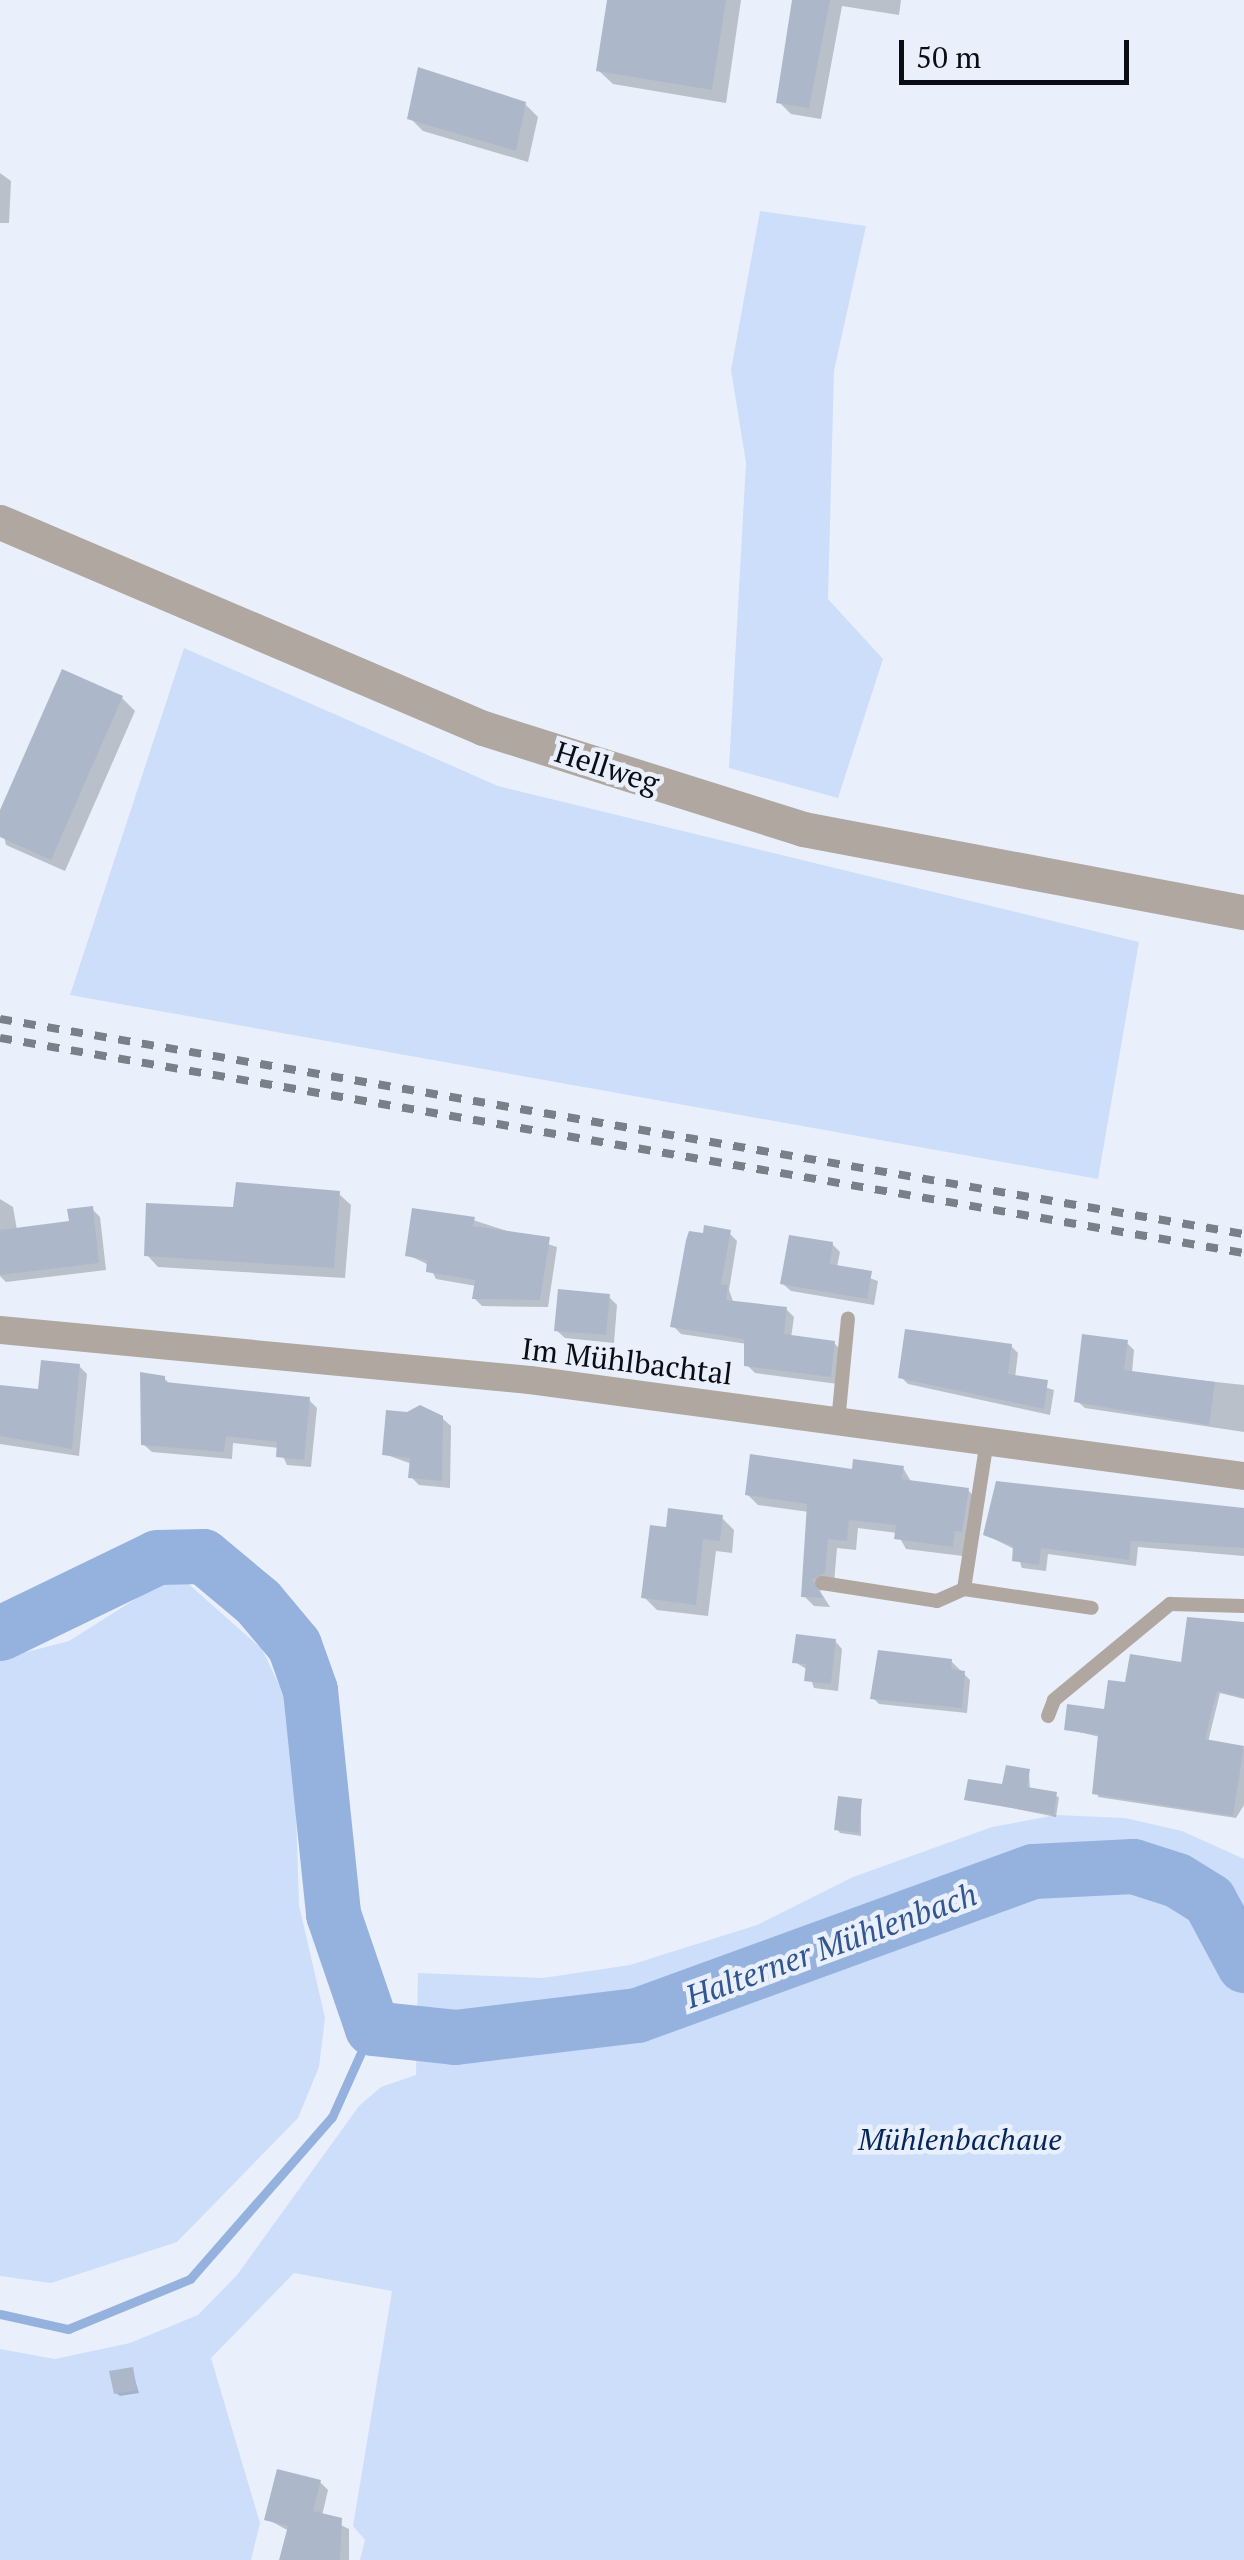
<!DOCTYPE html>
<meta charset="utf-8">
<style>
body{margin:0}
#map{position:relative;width:1244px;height:2560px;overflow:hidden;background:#e9f0fc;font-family:"PT Serif",serif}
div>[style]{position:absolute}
.green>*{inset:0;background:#ccdefa}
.shadow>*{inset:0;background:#0003}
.stream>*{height:9px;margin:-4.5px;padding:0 4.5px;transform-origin:4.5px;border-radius:4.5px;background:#95b1de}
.river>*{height:55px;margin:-27.5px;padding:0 27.5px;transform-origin:27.5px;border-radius:27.5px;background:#95b1de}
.building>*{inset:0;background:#acb8ca}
.service>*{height:14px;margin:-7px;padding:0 7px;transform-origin:7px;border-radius:7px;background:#afa7a0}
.minor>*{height:28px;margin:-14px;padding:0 14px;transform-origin:14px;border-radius:14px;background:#afa7a0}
.tertiary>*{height:35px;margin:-17.5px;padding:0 17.5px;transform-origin:17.5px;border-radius:17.5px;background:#afa7a0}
.rail>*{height:8px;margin-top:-4px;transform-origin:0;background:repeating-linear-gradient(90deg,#7a8089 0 12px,transparent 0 24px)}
span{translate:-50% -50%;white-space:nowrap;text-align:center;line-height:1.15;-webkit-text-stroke:9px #e9f0fc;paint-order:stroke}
.street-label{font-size:30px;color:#0a0e14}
.park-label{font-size:30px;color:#05265b;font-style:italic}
.water-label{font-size:32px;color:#335690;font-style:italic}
.scale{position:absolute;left:899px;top:40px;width:230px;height:45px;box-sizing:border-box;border:5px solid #0a0e14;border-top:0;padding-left:12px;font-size:30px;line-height:35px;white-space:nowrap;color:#0a0e14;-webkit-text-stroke:8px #e9f0fc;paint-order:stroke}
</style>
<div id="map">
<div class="green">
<div style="clip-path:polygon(760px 211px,866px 226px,834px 371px,828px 599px,883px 659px,838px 798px,729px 768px,746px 463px,731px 370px)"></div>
<div style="clip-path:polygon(184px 648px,498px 786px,1139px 942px,1098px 1179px,70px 995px)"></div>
<div style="clip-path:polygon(164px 1581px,185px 1581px,262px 1649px,293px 1714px,299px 1905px,325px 2018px,319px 2067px,298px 2118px,177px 2242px,51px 2283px,0 2276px,0 1659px,69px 1641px)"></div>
<div style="clip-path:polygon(1056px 1815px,1125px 1818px,1182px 1831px,1244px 1859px,1244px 2560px,360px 2560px,365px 2540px,353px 2526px,392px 2291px,294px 2273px,211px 2358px,260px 2523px,251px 2560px,0 2560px,0 2349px,55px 2359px,130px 2343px,198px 2315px,237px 2275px,359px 2106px,381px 2087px,416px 2075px,418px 1973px,543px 1978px,630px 1965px,757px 1925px,853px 1877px,992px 1827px)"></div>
</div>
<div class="shadow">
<div style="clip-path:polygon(609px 0,741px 0,726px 103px,613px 84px,598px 70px)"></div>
<div style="clip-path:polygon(795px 0,901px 0,899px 15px,842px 6px,821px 119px,791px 114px,779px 102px)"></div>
<div style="clip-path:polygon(525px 104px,538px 117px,528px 162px,423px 131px,410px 118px)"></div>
<div style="clip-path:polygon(0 173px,11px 181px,9px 223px,0 223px)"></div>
<div style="clip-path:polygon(122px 698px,135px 711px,65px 871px,6px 845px,0 817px)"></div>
<div style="clip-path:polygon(339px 1194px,351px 1205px,345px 1278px,158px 1267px,147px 1255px)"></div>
<div style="clip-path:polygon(0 1199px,13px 1207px,17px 1230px,71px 1223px,92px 1209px,100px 1217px,106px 1270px,6px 1282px,0 1276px)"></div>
<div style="clip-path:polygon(473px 1220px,557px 1247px,548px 1307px,482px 1306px,474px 1298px,476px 1286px,436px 1279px,429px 1265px,408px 1255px)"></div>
<div style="clip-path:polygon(729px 1233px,737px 1241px,729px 1290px,734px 1304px,786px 1309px,794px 1317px,791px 1338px,834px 1343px,842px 1351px,838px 1384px,755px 1373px,747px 1365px,747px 1344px,681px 1334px,673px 1326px)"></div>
<div style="clip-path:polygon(832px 1244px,840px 1252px,837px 1267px,878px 1281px,874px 1305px,791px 1291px,783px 1284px)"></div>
<div style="clip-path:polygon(609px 1297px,617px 1305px,614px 1343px,565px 1338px,556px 1330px)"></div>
<div style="clip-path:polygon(1127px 1343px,1134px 1350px,1132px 1373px,1244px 1385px,1244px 1432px,1085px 1408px,1077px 1401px)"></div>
<div style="clip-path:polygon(1011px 1346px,1018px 1353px,1015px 1378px,1054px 1390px,1050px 1415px,908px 1384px,901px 1377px)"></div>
<div style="clip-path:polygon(79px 1366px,87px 1374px,79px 1456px,0 1444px,0 1388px,40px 1392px)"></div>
<div style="clip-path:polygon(164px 1378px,171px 1385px,309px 1400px,317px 1408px,311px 1467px,287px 1465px,279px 1448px,233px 1443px,232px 1459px,152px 1452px,143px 1444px)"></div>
<div style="clip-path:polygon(442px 1418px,451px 1426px,450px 1488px,419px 1485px,411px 1477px,412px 1464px,384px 1454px)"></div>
<div style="clip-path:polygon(903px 1468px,912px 1483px,968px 1490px,978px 1501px,963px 1556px,906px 1549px,897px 1533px,858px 1528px,856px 1550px,837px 1548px,834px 1583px,820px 1591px,830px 1607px,814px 1606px,804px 1596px,809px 1512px,758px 1505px,747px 1494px)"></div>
<div style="clip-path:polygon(1244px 1511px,1244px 1556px,1138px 1547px,1136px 1566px,1048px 1554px,1046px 1571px,1022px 1568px,1016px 1550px,986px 1535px)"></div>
<div style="clip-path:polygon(721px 1517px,734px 1530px,732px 1553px,716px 1551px,708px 1616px,657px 1610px,644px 1597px,668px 1530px)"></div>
<div style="clip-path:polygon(1244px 1625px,1244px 1699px,1220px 1693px,1208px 1742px,1244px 1749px,1244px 1805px,1236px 1818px,1098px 1797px,1100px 1737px,1066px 1729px,1106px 1712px,1127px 1685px,1183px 1665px)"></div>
<div style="clip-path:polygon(835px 1641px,842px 1649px,838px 1691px,814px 1688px,808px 1670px,795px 1662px)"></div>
<div style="clip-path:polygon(951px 1661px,970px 1680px,967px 1713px,879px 1704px,873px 1698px)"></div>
<div style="clip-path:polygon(1029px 1772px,1030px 1790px,1059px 1797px,1056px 1817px,967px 1799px)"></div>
<div style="clip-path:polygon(861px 1802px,861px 1836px,840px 1833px,837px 1829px)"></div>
<div style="clip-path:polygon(132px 2370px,139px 2393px,120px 2396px,116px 2393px)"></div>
<div style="clip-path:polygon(320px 2482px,328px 2490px,322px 2516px,349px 2529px,349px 2560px,282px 2560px,289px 2531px,267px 2519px)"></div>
</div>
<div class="stream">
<div style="left:0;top:2314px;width:70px;rotate:12.4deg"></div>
<div style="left:68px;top:2329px;width:132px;rotate:-22.3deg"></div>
<div style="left:190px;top:2279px;width:215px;rotate:-48.8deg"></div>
<div style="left:332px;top:2117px;width:98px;rotate:-65.8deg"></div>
</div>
<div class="river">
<div style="left:0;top:1633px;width:174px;rotate:-25.8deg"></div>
<div style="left:157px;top:1557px;width:46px;rotate:-1.2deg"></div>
<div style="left:203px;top:1556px;width:72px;rotate:39.9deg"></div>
<div style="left:258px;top:1602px;width:56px;rotate:50.1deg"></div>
<div style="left:294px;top:1645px;width:48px;rotate:70.4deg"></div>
<div style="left:310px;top:1690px;width:225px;rotate:84.1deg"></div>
<div style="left:333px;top:1914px;width:120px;rotate:71.1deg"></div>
<div style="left:372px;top:2028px;width:83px;rotate:6.2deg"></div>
<div style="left:455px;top:2037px;width:183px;rotate:-6.9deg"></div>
<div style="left:637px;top:2015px;width:421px;rotate:-20deg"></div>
<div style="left:1033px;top:1871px;width:100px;rotate:-2.9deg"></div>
<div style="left:1133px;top:1866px;width:46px;rotate:17.7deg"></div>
<div style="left:1177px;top:1880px;width:38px;rotate:32deg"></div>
<div style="left:1209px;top:1900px;width:74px;rotate:61.7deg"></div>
</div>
<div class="building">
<div style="clip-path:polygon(607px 0,726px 0,712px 90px,596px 71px)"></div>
<div style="clip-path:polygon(792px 0,830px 0,809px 108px,776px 103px)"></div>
<div style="clip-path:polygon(418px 67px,526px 102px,516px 151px,407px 119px)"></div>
<div style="clip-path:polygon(62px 669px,123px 696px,51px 860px,0 837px,0 810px)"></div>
<div style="clip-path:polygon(236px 1182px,340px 1191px,334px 1268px,144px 1256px,146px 1203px,233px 1207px)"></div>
<div style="clip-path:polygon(93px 1206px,99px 1263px,0 1275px,0 1230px,69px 1221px,67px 1209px)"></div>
<div style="clip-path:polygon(412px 1208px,475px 1217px,473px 1226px,550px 1237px,540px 1300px,472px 1299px,475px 1280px,426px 1272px,427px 1260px,405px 1256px)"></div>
<div style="clip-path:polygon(704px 1225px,731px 1230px,721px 1284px,728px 1285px,726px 1300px,787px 1307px,784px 1334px,835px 1341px,831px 1377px,744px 1366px,744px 1339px,670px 1327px,686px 1240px,689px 1231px,703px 1233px)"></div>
<div style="clip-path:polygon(789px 1235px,833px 1242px,830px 1264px,872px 1271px,867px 1299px,780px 1284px)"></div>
<div style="clip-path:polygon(558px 1289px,610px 1294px,606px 1335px,554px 1331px)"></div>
<div style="clip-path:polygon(905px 1329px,1012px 1344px,1008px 1374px,1048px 1380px,1044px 1409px,898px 1378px)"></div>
<div style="clip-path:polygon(1082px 1334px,1128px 1340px,1124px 1370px,1215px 1382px,1209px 1425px,1074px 1402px)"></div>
<div style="clip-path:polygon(41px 1360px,80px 1364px,72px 1449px,0 1436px,0 1385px,38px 1389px)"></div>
<div style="clip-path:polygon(140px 1372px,165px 1376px,165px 1382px,310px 1397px,304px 1460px,276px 1457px,277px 1442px,226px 1436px,224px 1452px,141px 1445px)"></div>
<div style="clip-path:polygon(420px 1405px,443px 1416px,442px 1481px,408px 1478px,410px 1458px,382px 1455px,386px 1410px,407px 1412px)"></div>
<div style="clip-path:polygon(750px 1454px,852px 1469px,853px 1459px,904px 1466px,901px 1479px,969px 1488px,962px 1532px,955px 1531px,953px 1547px,894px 1539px,896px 1525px,849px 1520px,847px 1541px,828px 1539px,825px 1573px,812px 1580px,823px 1598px,801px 1597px,807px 1504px,745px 1495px)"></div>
<div style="clip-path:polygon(996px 1481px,1244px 1508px,1244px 1548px,1131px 1541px,1129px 1560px,1041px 1548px,1039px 1565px,1012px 1561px,1013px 1546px,983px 1535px)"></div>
<div style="clip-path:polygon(668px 1508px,723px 1515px,720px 1541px,703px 1539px,696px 1605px,641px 1598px,650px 1525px,666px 1527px)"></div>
<div style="clip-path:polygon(1187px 1617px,1244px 1622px,1244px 1698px,1217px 1691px,1205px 1739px,1244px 1746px,1233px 1816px,1092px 1794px,1098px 1735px,1064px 1730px,1067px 1704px,1104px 1709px,1108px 1680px,1125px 1682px,1130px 1654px,1181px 1662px)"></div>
<div style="clip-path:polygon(796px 1634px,836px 1639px,831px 1684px,804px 1681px,806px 1664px,792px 1663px)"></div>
<div style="clip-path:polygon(878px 1650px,952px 1659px,951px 1669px,965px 1671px,962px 1708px,870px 1699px)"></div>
<div style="clip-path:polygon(1006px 1765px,1030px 1769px,1027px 1787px,1057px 1792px,1054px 1815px,964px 1800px,968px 1779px,1002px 1784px)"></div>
<div style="clip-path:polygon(838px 1796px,862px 1799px,859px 1833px,834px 1830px)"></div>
<div style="clip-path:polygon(133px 2367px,137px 2390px,114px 2394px,109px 2371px)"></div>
<div style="clip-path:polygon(277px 2469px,321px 2480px,313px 2511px,342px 2518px,340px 2560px,279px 2560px,288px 2526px,264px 2520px)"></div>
</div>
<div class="service">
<div style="left:838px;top:1422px;width:104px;rotate:-84.5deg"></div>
<div style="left:822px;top:1583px;width:116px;rotate:8.9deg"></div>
<div style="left:937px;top:1601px;width:30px;rotate:-24deg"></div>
<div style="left:964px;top:1589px;width:150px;rotate:-81.2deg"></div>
<div style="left:964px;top:1589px;width:129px;rotate:8.4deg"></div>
<div style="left:1048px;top:1716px;width:17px;rotate:-69deg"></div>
<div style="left:1054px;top:1700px;width:151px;rotate:-39.6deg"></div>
<div style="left:1170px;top:1604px;width:74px;rotate:1.5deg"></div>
</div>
<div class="minor">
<div style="left:0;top:1330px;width:532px;rotate:5.39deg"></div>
<div style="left:530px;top:1380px;width:720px;rotate:7.66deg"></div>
</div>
<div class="tertiary">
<div style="left:0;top:522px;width:525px;rotate:23.1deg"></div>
<div style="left:483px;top:728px;width:336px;rotate:17.5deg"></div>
<div style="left:803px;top:829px;width:449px;rotate:10.7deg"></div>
</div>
<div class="rail">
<div style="left:0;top:1019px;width:1262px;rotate:9.81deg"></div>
<div style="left:0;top:1038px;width:1262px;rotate:9.81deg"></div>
</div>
<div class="street-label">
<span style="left:607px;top:767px;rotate:18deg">Hellweg</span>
<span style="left:627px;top:1361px;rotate:7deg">Im Mühlbachtal</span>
</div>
<div class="park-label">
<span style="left:960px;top:2139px">Mühlenbachaue</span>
</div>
<div class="water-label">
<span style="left:831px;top:1945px;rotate:-20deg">Halterner Mühlenbach</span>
</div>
<div class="scale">50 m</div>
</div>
